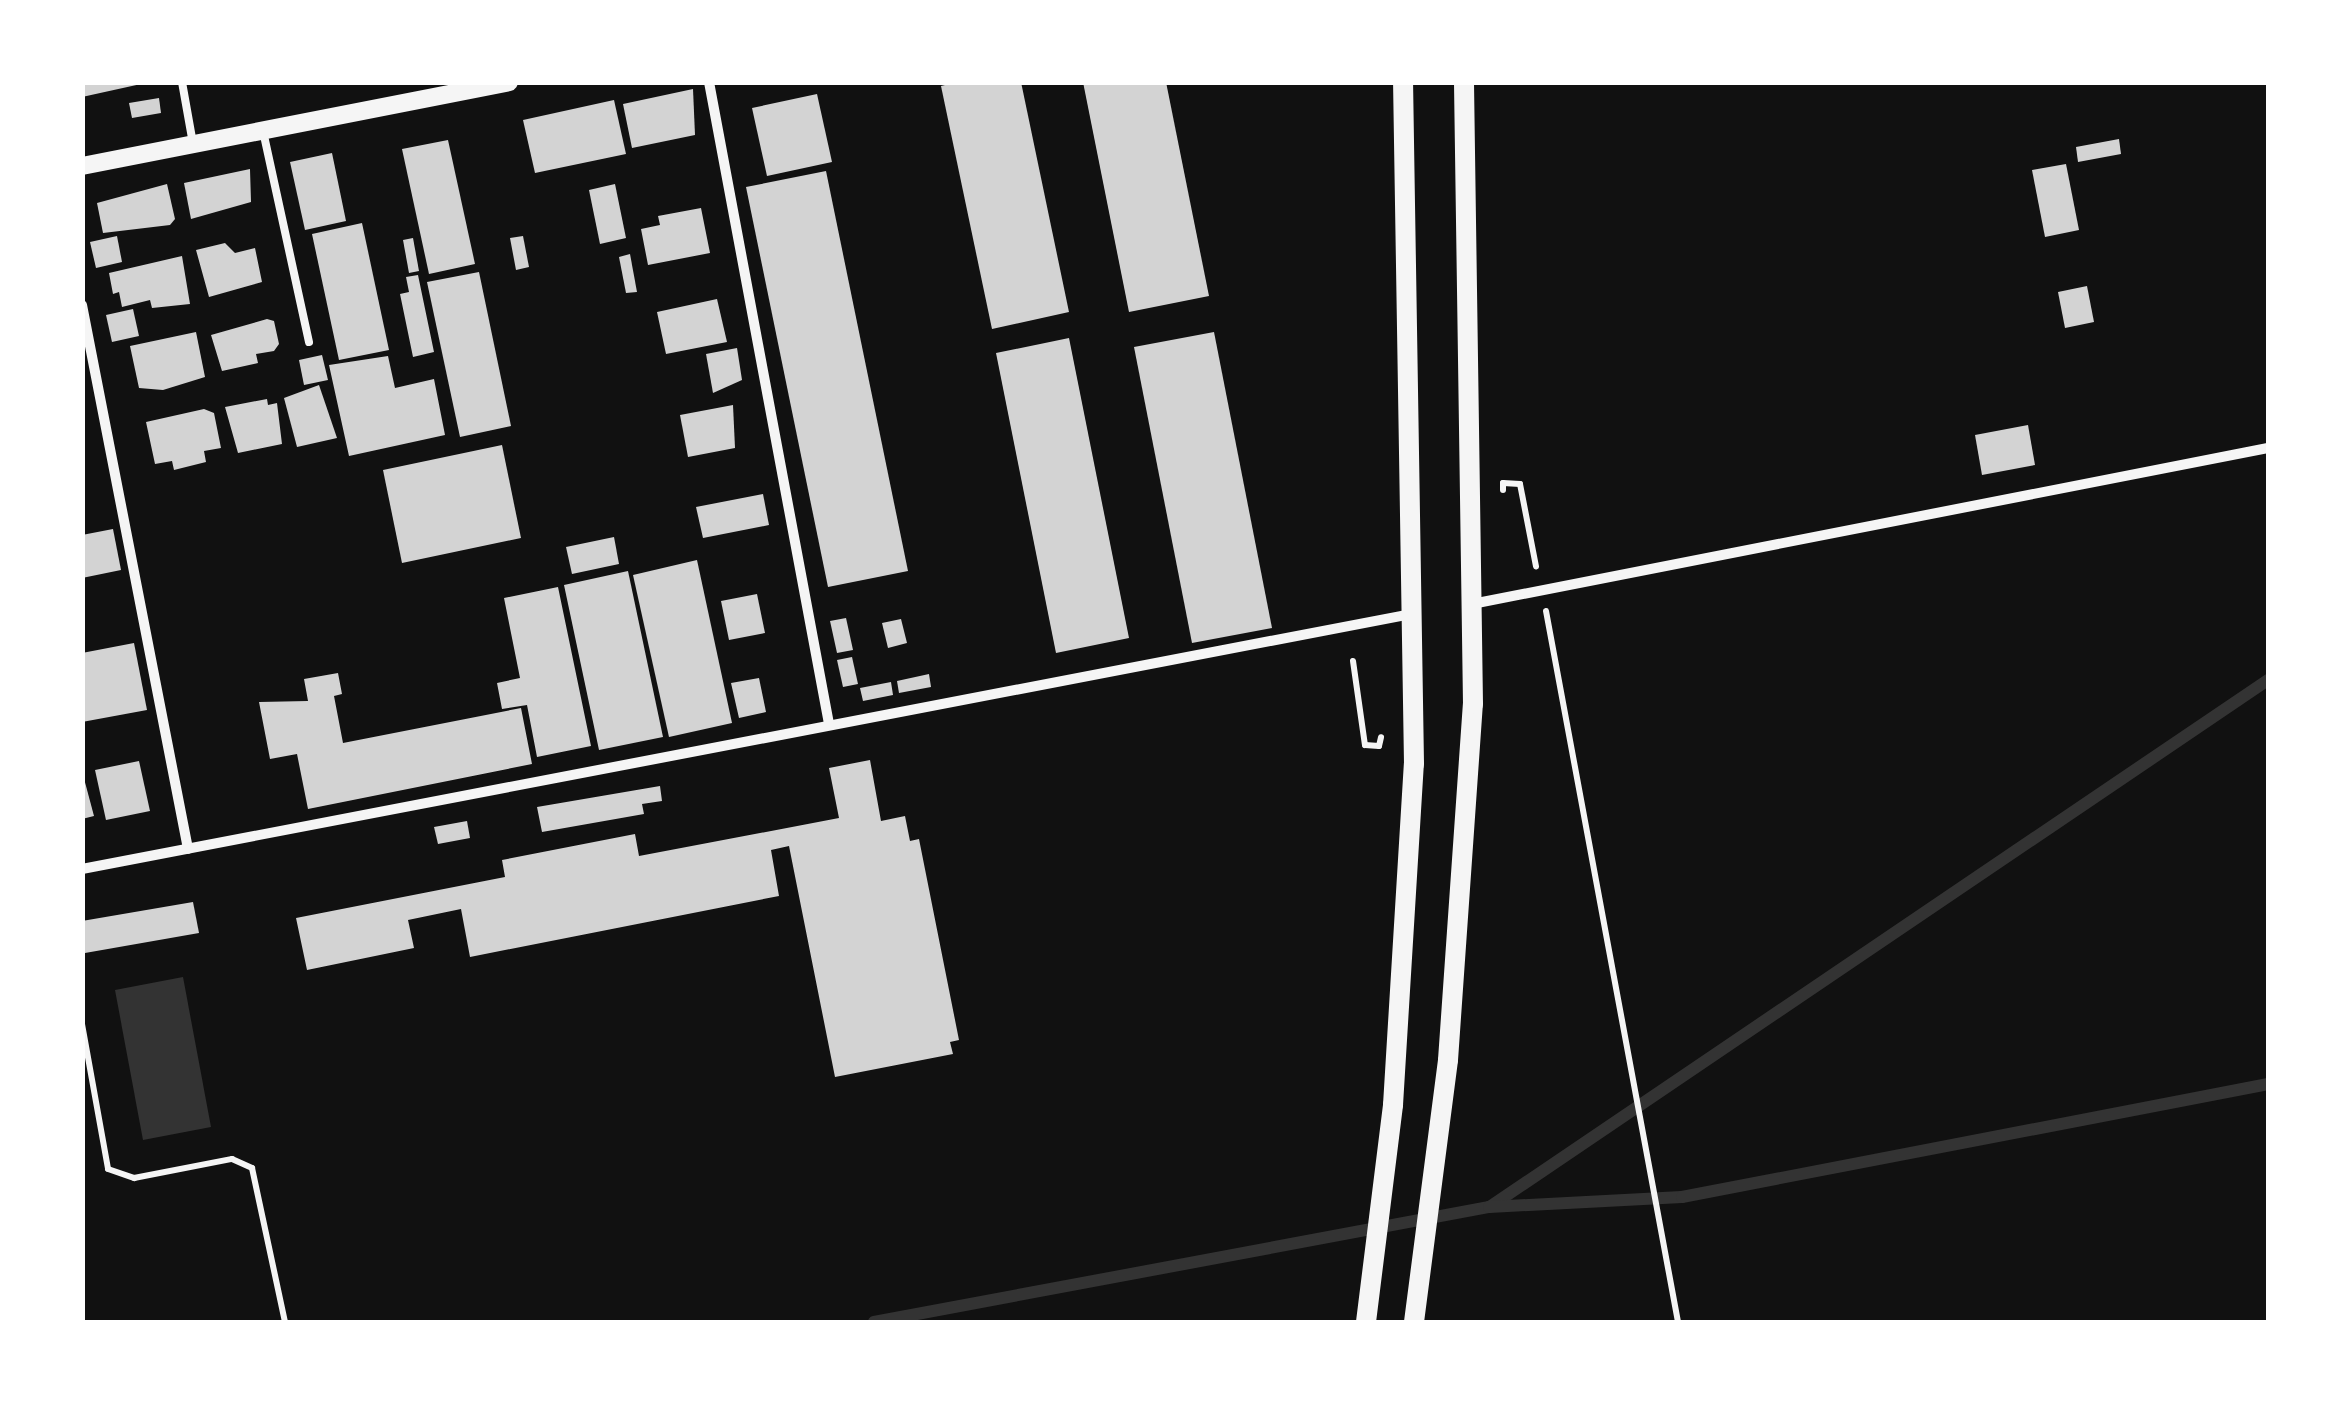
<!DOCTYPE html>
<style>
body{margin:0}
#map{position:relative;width:2351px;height:1405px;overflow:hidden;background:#111;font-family:Mulish,sans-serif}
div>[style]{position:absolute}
.water>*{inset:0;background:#333}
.stream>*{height:12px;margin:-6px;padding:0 6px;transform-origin:6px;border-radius:6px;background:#333}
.building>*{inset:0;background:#d3d3d3}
.path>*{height:6px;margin:-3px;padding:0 3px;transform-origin:3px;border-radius:3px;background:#f5f5f5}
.service>*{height:8px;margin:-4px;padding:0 4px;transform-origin:4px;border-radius:4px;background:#f5f5f5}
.minor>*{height:10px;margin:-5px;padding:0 5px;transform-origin:5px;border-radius:5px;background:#f5f5f5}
.tertiary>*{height:18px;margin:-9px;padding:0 9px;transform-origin:9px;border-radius:9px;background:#f5f5f5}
.secondary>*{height:20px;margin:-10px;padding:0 10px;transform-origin:10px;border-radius:10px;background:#f5f5f5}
span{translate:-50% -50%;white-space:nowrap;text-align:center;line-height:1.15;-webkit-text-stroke:8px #fff;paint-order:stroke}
.frame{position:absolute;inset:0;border:85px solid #fff;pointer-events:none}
</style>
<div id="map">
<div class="water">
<div style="clip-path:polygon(183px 977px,211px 1127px,143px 1140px,115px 990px)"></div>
</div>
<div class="stream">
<div style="left:1491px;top:1206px;width:938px;rotate:-34.1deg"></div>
<div style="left:874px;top:1322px;width:626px;rotate:-10.59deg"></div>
<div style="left:1489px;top:1207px;width:193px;rotate:-3deg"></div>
<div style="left:1682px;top:1197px;width:597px;rotate:-10.91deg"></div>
</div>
<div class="building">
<div style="clip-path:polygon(82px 82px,141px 82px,141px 84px,82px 97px)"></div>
<div style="clip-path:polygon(957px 82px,1021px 82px,1069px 312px,992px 329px,941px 86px)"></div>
<div style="clip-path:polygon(1083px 82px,1166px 82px,1209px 296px,1129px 312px)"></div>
<div style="clip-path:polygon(693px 89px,695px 135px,632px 148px,623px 104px)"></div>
<div style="clip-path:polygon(817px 94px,832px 162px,767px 176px,752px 108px)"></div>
<div style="clip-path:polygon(159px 98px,161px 113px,132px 118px,129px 103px)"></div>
<div style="clip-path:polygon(614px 100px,626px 154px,535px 173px,523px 120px)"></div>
<div style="clip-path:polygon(2119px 139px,2121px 154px,2078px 162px,2076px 147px)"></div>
<div style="clip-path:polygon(448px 140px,475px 264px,429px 274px,402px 149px)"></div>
<div style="clip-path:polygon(332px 153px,346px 221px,305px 230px,290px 162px)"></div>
<div style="clip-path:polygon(2066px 164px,2079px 230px,2045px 237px,2032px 170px)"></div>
<div style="clip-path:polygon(250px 169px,251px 202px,191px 219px,184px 183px)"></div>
<div style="clip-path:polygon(826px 171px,908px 571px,828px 587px,746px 187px)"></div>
<div style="clip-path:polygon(167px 184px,175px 219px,170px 225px,103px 233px,97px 203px)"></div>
<div style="clip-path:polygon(615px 184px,626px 238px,600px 244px,589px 190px)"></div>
<div style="clip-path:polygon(701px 208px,710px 253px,648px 265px,641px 229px,660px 225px,658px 216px)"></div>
<div style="clip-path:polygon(362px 223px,389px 350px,339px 360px,312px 234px)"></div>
<div style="clip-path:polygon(117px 236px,122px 262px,96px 268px,90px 242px)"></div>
<div style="clip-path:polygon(523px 236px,529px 267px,516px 270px,510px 238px)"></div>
<div style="clip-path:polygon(413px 238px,419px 271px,409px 273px,403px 240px)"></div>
<div style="clip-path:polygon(225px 243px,235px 253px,255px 248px,262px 282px,209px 297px,196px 250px)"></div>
<div style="clip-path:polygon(630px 254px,637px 292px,626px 293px,619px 257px)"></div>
<div style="clip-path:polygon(182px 256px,190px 304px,152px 308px,150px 300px,122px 307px,119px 292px,113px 294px,109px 273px)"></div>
<div style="clip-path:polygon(479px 272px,511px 426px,460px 437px,427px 282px)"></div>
<div style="clip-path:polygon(418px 275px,434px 352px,413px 357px,400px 294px,409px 292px,406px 277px)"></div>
<div style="clip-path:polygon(2087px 286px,2094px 322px,2065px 328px,2058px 292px)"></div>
<div style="clip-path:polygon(717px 299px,727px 342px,666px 354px,657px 312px)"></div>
<div style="clip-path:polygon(133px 309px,139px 336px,112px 342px,106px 315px)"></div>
<div style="clip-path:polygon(267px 319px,274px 321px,279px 344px,274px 351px,256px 354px,258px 363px,222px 371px,211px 335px)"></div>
<div style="clip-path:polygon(196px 332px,205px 377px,163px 390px,139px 388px,130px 346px)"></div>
<div style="clip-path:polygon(1214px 332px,1272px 628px,1192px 643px,1134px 347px)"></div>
<div style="clip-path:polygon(1069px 338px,1129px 638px,1056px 653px,996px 353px)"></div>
<div style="clip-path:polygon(737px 348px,742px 380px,713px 393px,706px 354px)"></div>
<div style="clip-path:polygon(322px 355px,328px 380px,304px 385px,299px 360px)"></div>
<div style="clip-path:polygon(388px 356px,395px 388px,434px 379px,445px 435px,349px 456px,329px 365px)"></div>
<div style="clip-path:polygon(319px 385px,337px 438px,297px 447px,284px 398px)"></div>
<div style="clip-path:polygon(267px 399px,268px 405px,277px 403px,282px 444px,238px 453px,225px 407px)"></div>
<div style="clip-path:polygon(733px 405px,735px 448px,688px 457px,680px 415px)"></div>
<div style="clip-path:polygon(204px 409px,214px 413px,221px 448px,204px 451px,206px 462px,174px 470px,172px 461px,155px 464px,146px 422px)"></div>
<div style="clip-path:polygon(2028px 425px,2035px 465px,1982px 475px,1975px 435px)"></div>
<div style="clip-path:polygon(502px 445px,521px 538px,402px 563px,383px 470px)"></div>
<div style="clip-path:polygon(763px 494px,769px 525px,703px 538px,696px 507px)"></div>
<div style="clip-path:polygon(113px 529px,121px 570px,82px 578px,82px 535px)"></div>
<div style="clip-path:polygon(614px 537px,619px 564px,572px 574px,566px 547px)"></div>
<div style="clip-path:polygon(697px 560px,732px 723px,669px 737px,633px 575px)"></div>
<div style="clip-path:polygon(628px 571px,663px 737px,599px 750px,564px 585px)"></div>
<div style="clip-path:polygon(558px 587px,591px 746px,537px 757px,527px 705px,502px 709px,497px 683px,520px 678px,504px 598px)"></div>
<div style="clip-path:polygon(757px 594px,765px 633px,729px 640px,721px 601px)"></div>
<div style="clip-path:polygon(846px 618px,853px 650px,837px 653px,830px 621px)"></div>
<div style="clip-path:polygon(901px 619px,907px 643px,888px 648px,882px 623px)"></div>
<div style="clip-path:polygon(134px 643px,147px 710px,82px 722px,82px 653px)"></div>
<div style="clip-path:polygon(852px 657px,858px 684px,843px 687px,837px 660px)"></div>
<div style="clip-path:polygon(338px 673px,342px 694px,334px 696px,343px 743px,521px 708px,532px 764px,308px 809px,297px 754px,270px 759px,259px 702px,308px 701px,304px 679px)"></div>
<div style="clip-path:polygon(929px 674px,931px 687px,899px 693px,897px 681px)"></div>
<div style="clip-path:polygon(759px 678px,766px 712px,739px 718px,731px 683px)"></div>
<div style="clip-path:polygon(891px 682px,893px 695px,863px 701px,860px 688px)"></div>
<div style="clip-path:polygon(870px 760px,881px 821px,905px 816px,910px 841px,919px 839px,959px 1040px,950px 1042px,953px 1054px,835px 1077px,789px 846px,771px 850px,779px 896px,470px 957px,461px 909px,408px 920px,414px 948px,307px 970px,296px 918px,505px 877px,502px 860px,635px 834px,639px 856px,839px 818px,829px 768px)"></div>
<div style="clip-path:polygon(139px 761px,150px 811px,106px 820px,95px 770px)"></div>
<div style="clip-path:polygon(82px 771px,94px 816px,82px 819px)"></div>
<div style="clip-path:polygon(660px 786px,662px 801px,642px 804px,644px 814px,542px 832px,537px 807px)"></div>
<div style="clip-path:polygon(467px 821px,470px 838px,438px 844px,434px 827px)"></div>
<div style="clip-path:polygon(193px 902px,199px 933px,85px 953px,82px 921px)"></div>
</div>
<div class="path">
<div style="left:1503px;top:490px;width:7px;rotate:-90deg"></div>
<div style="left:1503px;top:483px;width:17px;rotate:3deg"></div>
<div style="left:1520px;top:484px;width:84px;rotate:79deg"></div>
<div style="left:1546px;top:611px;width:723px;rotate:79.48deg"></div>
<div style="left:1353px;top:661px;width:85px;rotate:81.9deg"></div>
<div style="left:1365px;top:745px;width:14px;rotate:4deg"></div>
<div style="left:1379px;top:746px;width:9px;rotate:-77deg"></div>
<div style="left:82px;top:1024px;width:147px;rotate:79.8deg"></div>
<div style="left:108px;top:1169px;width:28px;rotate:19deg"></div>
<div style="left:134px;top:1178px;width:100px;rotate:-11deg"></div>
<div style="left:232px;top:1159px;width:22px;rotate:24deg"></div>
<div style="left:252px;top:1168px;width:157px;rotate:77.9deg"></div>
</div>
<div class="service">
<div style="left:182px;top:82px;width:63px;rotate:79.9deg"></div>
<div style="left:263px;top:131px;width:216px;rotate:77.7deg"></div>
</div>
<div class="minor">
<div style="left:709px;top:82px;width:653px;rotate:79.41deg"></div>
<div style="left:82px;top:305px;width:554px;rotate:78.97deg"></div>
<div style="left:1472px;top:604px;width:811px;rotate:-11.09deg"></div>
<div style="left:82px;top:869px;width:1353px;rotate:-10.86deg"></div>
</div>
<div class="tertiary">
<div style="left:82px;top:166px;width:435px;rotate:-11.1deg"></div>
</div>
<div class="secondary">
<div style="left:1366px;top:1322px;width:219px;rotate:-82.9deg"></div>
<div style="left:1393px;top:1105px;width:342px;rotate:-86.5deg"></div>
<div style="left:1414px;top:764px;width:682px;rotate:-90.92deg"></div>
<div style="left:1414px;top:1322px;width:264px;rotate:-82.6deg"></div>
<div style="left:1448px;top:1060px;width:357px;rotate:-86deg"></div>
<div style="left:1473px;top:704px;width:622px;rotate:-90.83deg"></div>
</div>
<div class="frame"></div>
</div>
